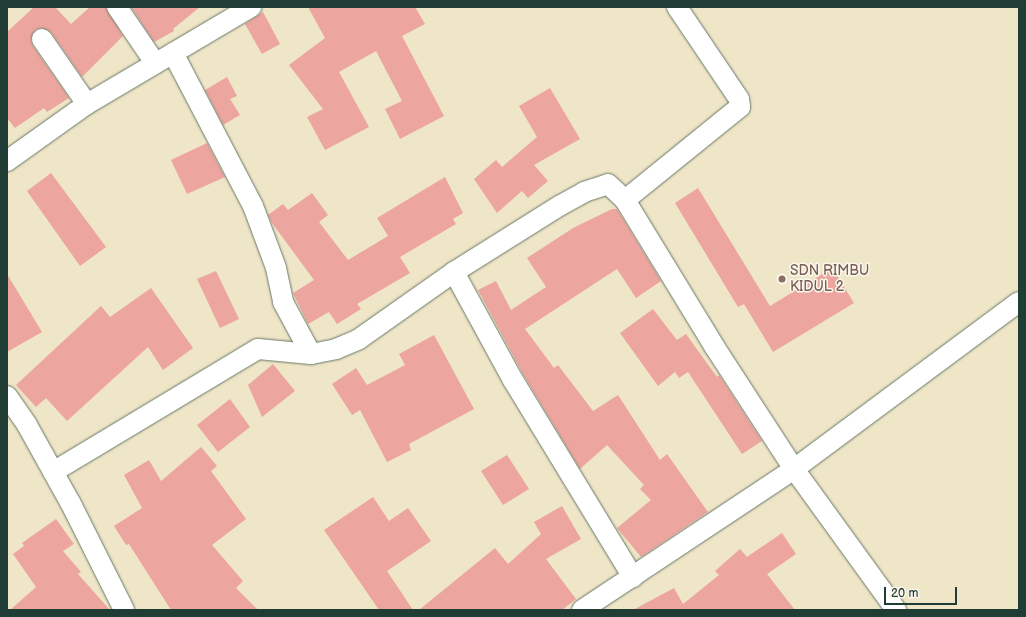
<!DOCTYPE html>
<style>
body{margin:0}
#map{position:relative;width:1026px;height:617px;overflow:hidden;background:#efe5c7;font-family:"Balsamiq Sans",sans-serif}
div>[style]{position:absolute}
.building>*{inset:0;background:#eda5a0}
.roads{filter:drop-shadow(0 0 1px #687867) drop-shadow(0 0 1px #687867)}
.street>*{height:20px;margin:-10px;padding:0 10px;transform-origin:10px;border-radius:10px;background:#fff}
.dots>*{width:11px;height:11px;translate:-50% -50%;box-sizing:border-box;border:2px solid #fbf7ec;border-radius:50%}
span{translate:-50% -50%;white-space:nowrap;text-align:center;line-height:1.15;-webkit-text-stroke:3px #fbf7ec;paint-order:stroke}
.education-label{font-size:14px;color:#785e54}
.left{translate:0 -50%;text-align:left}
.frame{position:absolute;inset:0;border:8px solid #1f3d34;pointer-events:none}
.scale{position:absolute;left:884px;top:587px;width:73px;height:18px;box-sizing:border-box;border:2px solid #1f3d34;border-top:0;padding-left:5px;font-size:12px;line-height:14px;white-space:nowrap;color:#1f3d34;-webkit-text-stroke:3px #fbf7ec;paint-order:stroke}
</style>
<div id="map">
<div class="building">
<div style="clip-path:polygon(34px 7px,55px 7px,71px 24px,90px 7px,106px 7px,123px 36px,82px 77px,51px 32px,41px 28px,35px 30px,31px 40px,33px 46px,69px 98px,47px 112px,44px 108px,15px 128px,7px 118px,7px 32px)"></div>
<div style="clip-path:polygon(131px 7px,200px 7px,173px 29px,174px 31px,154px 42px)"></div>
<div style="clip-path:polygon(308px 7px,415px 7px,425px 24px,402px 36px,444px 116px,400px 139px,385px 109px,402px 101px,376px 51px,339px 72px,369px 127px,325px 150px,307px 117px,323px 109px,289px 65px,325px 38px)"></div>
<div style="clip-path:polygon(263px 12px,280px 44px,262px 54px,245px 24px)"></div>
<div style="clip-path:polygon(227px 77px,237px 96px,230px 99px,240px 115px,223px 125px,205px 90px)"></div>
<div style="clip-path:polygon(550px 88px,580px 139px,534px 165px,548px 181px,528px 198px,522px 191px,497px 213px,474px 179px,496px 160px,502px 167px,537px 137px,519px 106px)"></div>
<div style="clip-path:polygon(207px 143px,225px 177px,187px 194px,171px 160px)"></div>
<div style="clip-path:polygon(51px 173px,106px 247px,80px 266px,27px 191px)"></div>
<div style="clip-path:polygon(445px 177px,463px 213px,453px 219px,456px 224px,400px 257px,410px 273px,357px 304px,361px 309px,337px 324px,329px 312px,308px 324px,293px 293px,314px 280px,272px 223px,268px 215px,283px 204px,288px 210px,312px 193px,328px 215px,319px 222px,348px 260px,388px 236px,377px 218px)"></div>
<div style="clip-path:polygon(698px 188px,770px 306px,832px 268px,854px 303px,773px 352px,744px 304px,738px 307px,675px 203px)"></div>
<div style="clip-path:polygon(612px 209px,617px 209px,661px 281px,636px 298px,617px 269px,525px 329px,554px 368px,558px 365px,593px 411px,618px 395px,660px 460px,667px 454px,708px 512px,641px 557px,617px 528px,651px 500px,640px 489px,644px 485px,607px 445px,580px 469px,523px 374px,478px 290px,496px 281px,511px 310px,546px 287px,527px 258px,573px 228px)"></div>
<div style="clip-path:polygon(216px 271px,239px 319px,220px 328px,197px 279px)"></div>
<div style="clip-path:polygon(7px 274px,42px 332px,7px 352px)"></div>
<div style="clip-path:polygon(151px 288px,193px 348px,163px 370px,148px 347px,67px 421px,46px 398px,36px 407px,16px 385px,101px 306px,110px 317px)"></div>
<div style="clip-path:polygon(653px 309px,677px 340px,686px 334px,717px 377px,719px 375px,762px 441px,742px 454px,688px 372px,679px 378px,675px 372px,658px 386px,620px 333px)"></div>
<div style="clip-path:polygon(434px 335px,474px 409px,409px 444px,411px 450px,387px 462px,360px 410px,352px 415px,332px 384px,356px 368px,367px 385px,405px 365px,399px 354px)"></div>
<div style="clip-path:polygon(273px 364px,295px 391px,262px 417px,248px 385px)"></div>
<div style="clip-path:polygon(230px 399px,250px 427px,218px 452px,197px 425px)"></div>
<div style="clip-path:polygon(201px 447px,217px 466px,211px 471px,246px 519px,212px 545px,243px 581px,236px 588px,258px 610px,171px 610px,129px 544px,126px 545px,114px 526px,142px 508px,124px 475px,149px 460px,161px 481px)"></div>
<div style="clip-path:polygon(507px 455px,529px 489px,503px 505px,481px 471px)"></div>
<div style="clip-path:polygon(373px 497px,389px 521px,408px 508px,431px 541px,387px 571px,413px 610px,379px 610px,324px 530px)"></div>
<div style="clip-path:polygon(562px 506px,581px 539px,546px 559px,576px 599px,562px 610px,419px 610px,495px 548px,508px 564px,541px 534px,534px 522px)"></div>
<div style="clip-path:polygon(56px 519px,74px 544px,63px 551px,81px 572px,78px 574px,110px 610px,10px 610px,36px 587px,13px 554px,24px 546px,22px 543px)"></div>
<div style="clip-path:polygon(782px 533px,796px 554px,767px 574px,795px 610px,633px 610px,674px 588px,683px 604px,719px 575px,715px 571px,740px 549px,747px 557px)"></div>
</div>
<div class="roads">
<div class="street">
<div style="left:117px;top:7px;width:68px;rotate:55.8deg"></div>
<div style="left:42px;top:39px;width:79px;rotate:55.3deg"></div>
<div style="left:173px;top:53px;width:173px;rotate:62.4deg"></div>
<div style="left:253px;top:206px;width:66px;rotate:69.6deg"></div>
<div style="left:276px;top:268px;width:35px;rotate:78deg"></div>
<div style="left:283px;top:302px;width:59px;rotate:61.7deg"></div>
<div style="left:7px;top:161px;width:98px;rotate:-35.5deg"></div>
<div style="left:87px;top:104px;width:191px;rotate:-30.6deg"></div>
<div style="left:625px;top:200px;width:148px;rotate:-39deg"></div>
<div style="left:740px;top:107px;width:8px;rotate:-97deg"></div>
<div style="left:739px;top:99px;width:111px;rotate:-124deg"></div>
<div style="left:454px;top:272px;width:123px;rotate:61.4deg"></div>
<div style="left:513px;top:380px;width:231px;rotate:58.7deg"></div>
<div style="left:7px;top:396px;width:35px;rotate:55deg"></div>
<div style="left:27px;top:425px;width:90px;rotate:60.9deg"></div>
<div style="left:71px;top:504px;width:119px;rotate:63.4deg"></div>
<div style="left:53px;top:472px;width:239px;rotate:-31deg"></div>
<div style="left:258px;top:349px;width:53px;rotate:5.4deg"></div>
<div style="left:311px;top:354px;width:25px;rotate:-11deg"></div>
<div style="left:336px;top:349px;width:25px;rotate:-23deg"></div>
<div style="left:359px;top:339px;width:116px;rotate:-35.2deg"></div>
<div style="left:454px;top:272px;width:126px;rotate:-32.1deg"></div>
<div style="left:561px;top:205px;width:26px;rotate:-29deg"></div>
<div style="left:584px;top:192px;width:25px;rotate:-18deg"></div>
<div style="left:608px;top:184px;width:23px;rotate:43deg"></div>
<div style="left:625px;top:200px;width:171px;rotate:58.6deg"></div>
<div style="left:714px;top:346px;width:147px;rotate:57deg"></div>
<div style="left:794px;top:469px;width:174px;rotate:54.1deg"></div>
<div style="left:582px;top:610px;width:255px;rotate:-33.6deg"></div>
<div style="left:794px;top:469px;width:280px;rotate:-36.6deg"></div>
</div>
</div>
<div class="dots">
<div style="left:782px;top:279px;background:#8d6e63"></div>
</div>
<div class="education-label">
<span class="left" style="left:790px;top:279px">SDN RIMBU<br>KIDUL 2</span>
</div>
<div class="frame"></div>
<div class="scale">20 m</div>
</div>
